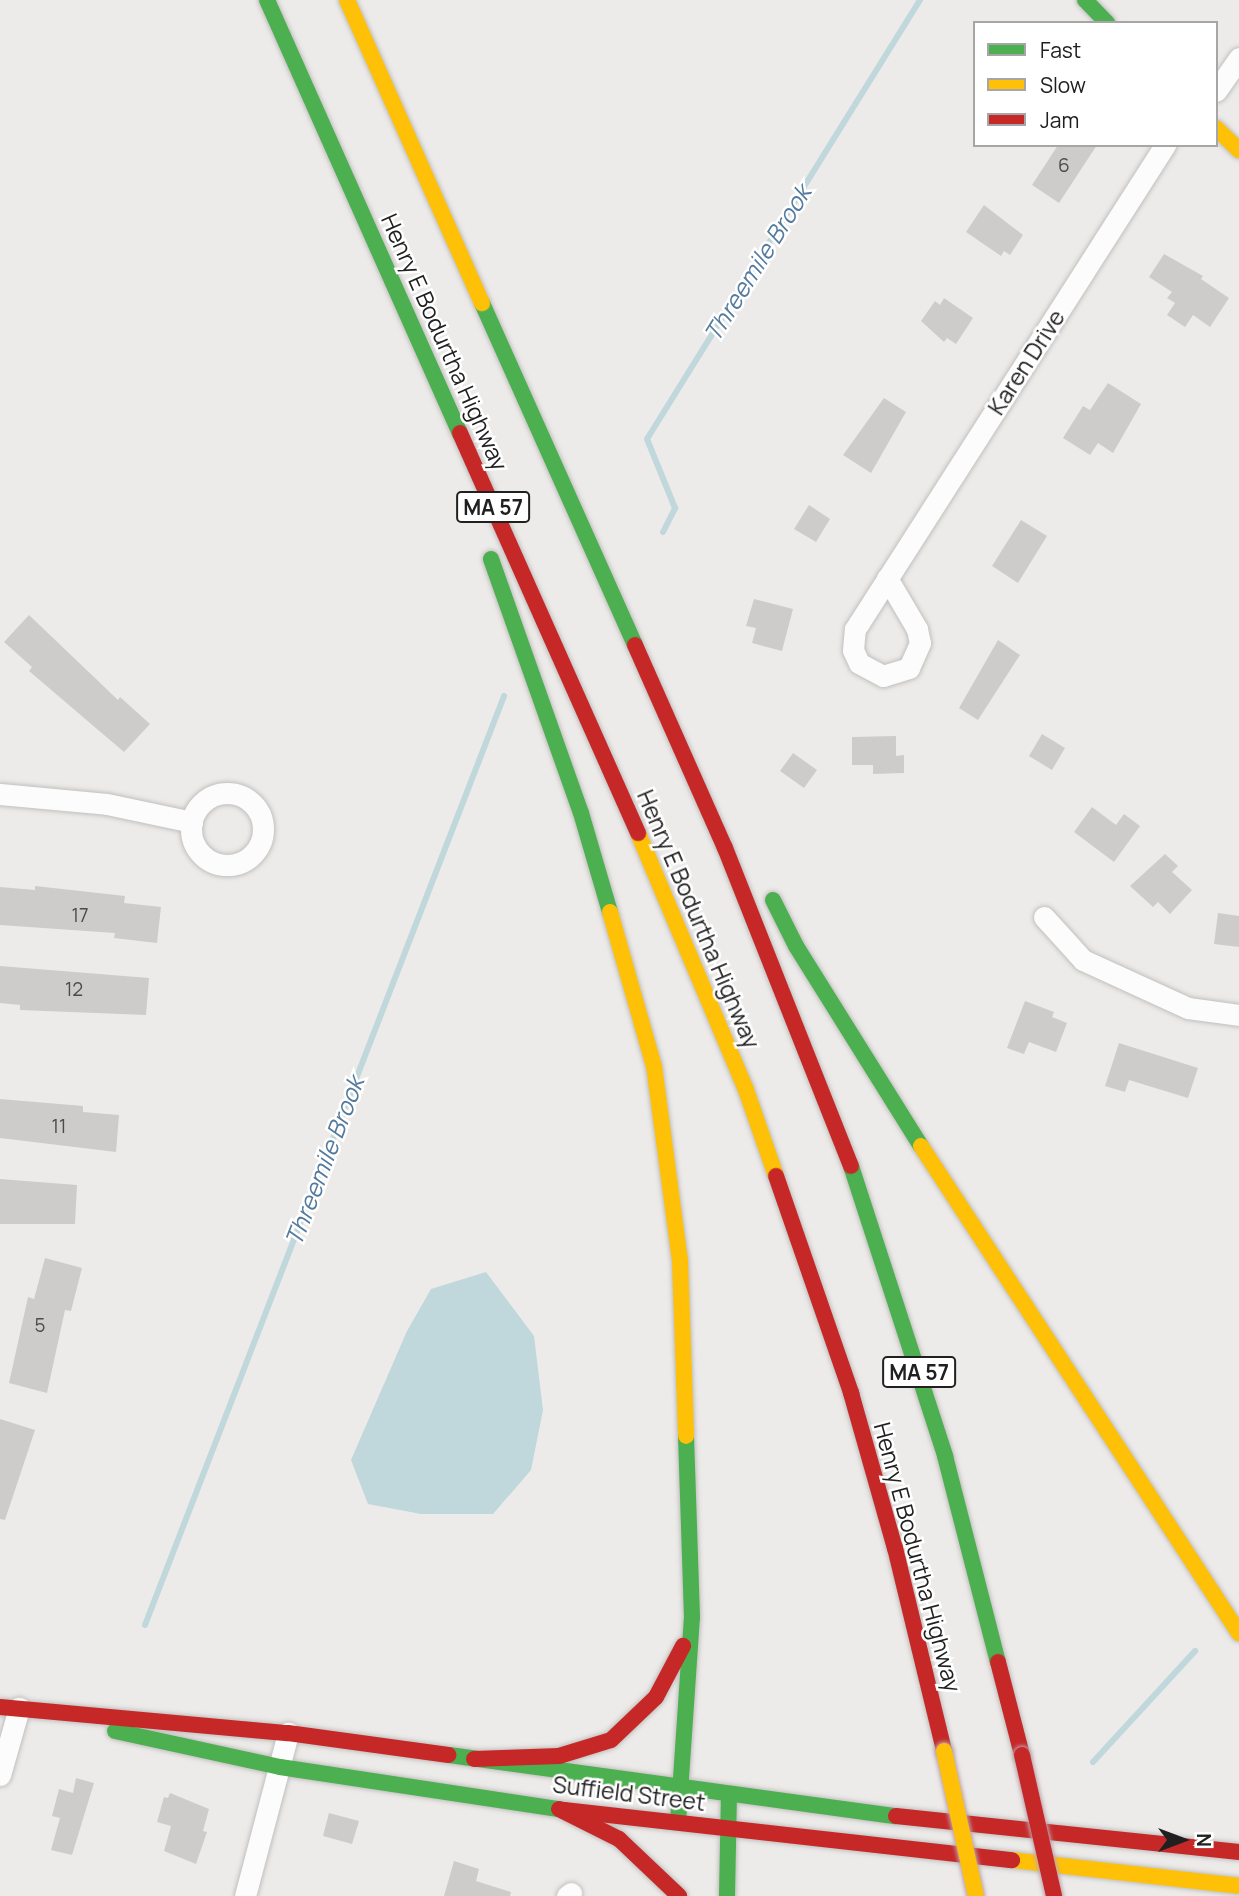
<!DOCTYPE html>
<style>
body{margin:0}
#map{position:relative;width:1239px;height:1896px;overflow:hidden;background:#edebe9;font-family:Manrope,sans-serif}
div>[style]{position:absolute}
.water>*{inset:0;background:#c0d7dc}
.stream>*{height:6px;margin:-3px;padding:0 3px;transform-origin:3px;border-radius:3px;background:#c0d7dc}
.building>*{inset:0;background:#ceccca}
.roads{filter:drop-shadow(0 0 2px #c1c0bf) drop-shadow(0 0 2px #c1c0bf)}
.street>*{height:21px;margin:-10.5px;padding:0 10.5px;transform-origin:10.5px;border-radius:10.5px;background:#fcfcfc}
.street>.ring{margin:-10.5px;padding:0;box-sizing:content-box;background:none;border:21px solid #fcfcfc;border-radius:50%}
.fast>*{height:16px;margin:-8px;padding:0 8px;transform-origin:8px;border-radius:8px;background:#4caf50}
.slow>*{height:16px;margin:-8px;padding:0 8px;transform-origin:8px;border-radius:8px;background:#ffc107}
.jam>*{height:16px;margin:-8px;padding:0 8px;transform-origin:8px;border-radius:8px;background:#c62828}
.bridges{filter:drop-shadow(0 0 2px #bea4ac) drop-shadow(0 0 2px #bea4ac)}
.slow-bridge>*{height:16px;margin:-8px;padding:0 8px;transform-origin:8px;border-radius:8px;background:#ffc107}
.jam-bridge>*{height:16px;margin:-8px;padding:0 8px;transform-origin:8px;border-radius:8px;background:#c62828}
span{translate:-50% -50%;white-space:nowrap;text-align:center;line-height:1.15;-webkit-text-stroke:5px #fff;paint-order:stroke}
.number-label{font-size:19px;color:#4c4b4a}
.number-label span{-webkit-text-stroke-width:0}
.shield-label span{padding:2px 5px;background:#fff;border:2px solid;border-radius:5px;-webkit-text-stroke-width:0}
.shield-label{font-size:21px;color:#202020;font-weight:700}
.street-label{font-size:23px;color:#202020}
.water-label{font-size:24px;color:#547a9d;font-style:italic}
.legend{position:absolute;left:973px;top:21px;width:245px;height:126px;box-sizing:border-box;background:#fff;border:2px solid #a6a6a6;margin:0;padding:9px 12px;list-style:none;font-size:21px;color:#202020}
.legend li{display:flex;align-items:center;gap:14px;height:35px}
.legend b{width:35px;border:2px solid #a6a6a6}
.north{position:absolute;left:1148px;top:1805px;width:70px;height:70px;-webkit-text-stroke:5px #fff;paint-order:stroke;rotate:90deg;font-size:19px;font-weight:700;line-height:28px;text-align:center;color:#202020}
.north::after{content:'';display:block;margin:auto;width:24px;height:32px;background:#202020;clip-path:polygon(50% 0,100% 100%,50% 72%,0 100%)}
</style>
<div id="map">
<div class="water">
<div style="clip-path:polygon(486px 1272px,534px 1336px,543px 1410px,531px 1470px,493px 1514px,421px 1514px,368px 1504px,351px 1460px,407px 1331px,431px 1289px)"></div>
</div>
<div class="stream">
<div style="left:663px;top:532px;width:27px;rotate:-63deg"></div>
<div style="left:675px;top:508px;width:74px;rotate:-112.1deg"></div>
<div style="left:647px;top:439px;width:517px;rotate:-58.12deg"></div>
<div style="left:145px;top:1625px;width:996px;rotate:-68.87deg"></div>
<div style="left:1093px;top:1762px;width:151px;rotate:-47.4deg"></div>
</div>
<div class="building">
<div style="clip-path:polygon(1058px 145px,1097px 145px,1059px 203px,1032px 185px)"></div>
<div style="clip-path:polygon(984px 205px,1023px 235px,1010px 255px,1004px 251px,1001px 256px,966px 232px)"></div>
<div style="clip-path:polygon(1164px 254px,1203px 276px,1201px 279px,1229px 298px,1210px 327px,1193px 315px,1185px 327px,1167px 315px,1175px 303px,1167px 298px,1172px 292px,1149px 277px)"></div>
<div style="clip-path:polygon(944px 298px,973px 318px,956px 344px,947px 338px,944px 342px,921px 321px,935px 301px,940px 305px)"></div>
<div style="clip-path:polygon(1108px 383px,1141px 404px,1113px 453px,1098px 443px,1090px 455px,1063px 438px,1083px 406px,1090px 410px)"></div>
<div style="clip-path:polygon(884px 398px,906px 412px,871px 473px,843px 455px)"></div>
<div style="clip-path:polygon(809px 505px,830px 519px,816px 542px,794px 529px)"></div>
<div style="clip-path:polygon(1021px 520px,1047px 536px,1018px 583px,992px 566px)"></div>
<div style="clip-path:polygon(754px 599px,793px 609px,782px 651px,752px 643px,756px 628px,746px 626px)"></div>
<div style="clip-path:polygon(29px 615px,118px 700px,120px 697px,150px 724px,124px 752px,29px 671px,32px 667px,4px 642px)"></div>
<div style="clip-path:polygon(998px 640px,1020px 655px,978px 720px,959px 708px)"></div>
<div style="clip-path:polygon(1042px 734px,1065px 748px,1052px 770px,1029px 756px)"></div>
<div style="clip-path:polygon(896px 736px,896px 756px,904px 755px,904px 773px,873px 774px,873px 765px,852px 765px,852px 737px)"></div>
<div style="clip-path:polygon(793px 753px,817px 770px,804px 788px,780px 771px)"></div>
<div style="clip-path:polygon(1092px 807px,1116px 825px,1124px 814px,1140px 826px,1114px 862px,1074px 832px)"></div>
<div style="clip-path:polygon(1165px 854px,1178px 866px,1172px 872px,1192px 890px,1170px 914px,1158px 902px,1153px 907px,1130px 886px)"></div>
<div style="clip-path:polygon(35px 886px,125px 896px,124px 903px,161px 907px,157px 943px,114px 938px,115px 933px,0 925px,0 887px,35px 890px)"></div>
<div style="clip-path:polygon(1218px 913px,1239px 916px,1239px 947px,1214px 944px)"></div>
<div style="clip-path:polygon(0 966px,149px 978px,146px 1015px,20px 1010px,20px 1005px,0 1003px)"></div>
<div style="clip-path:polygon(1025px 1001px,1054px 1012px,1052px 1017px,1067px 1023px,1056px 1052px,1029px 1042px,1024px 1054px,1007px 1048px)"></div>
<div style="clip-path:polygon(1119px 1043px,1198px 1068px,1188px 1098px,1129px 1080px,1125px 1092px,1105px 1086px)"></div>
<div style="clip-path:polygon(0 1099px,83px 1106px,83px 1112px,119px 1115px,116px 1152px,0 1138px)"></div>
<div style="clip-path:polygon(0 1179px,77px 1185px,75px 1224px,0 1224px)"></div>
<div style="clip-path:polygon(45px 1258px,82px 1268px,71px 1311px,65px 1310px,47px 1393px,9px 1383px,28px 1297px,34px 1299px)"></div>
<div style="clip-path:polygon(0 1419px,35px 1430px,5px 1520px,0 1519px)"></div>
<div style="clip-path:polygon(76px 1778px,94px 1783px,72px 1855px,51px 1850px,60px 1818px,52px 1816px,59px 1789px,73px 1793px)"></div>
<div style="clip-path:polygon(170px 1793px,209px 1809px,203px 1831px,207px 1832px,196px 1864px,164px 1851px,171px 1826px,157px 1822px,164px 1797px,168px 1798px)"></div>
<div style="clip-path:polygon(329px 1813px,359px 1821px,352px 1844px,323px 1836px)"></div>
<div style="clip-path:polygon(454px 1861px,479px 1869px,476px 1881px,511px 1892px,510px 1896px,444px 1896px)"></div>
</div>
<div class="roads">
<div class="street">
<div style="left:1216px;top:91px;width:40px;rotate:-55.1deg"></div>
<div style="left:887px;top:578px;width:59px;rotate:59.5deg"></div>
<div style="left:917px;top:629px;width:14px;rotate:78deg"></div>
<div style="left:920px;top:643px;width:27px;rotate:114deg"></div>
<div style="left:909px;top:668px;width:27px;rotate:163deg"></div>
<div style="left:883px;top:676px;width:27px;rotate:-152deg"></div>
<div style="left:859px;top:663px;width:14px;rotate:-115deg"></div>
<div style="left:853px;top:650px;width:21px;rotate:-85deg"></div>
<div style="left:855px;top:629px;width:7px;rotate:-56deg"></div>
<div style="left:859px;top:623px;width:568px;rotate:-57.37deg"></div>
<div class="ring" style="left:191px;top:793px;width:51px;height:51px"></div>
<div style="left:0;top:794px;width:107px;rotate:5.3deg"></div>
<div style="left:107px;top:804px;width:87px;rotate:12deg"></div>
<div style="left:1044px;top:917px;width:58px;rotate:47.8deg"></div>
<div style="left:1083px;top:960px;width:115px;rotate:24.6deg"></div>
<div style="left:1188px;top:1008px;width:51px;rotate:7.8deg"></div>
<div style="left:0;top:1775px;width:70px;rotate:-74.2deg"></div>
<div style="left:245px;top:1896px;width:169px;rotate:-75.2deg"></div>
<div style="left:567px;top:1896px;width:5px;rotate:-37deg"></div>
</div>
<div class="fast">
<div style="left:267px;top:0;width:474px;rotate:66deg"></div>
<div style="left:1085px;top:0;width:32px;rotate:46deg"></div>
<div style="left:482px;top:303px;width:375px;rotate:65.9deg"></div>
<div style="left:491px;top:559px;width:269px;rotate:70.5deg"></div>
<div style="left:581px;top:813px;width:103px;rotate:73.7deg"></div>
<div style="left:773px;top:900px;width:51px;rotate:63.4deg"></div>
<div style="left:796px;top:946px;width:236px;rotate:58deg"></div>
<div style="left:851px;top:1166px;width:305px;rotate:72deg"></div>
<div style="left:945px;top:1456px;width:213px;rotate:75.6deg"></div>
<div style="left:115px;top:1731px;width:169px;rotate:12.3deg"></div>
<div style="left:280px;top:1767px;width:287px;rotate:8.6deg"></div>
<div style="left:449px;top:1755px;width:451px;rotate:7.8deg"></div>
<div style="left:678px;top:1822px;width:205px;rotate:-86.1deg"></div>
<div style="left:692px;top:1617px;width:181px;rotate:-91.9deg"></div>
<div style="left:727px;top:1896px;width:102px;rotate:-88.9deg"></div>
</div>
<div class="slow">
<div style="left:347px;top:0;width:332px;rotate:66deg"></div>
<div style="left:1216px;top:128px;width:32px;rotate:44deg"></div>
<div style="left:638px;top:833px;width:279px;rotate:67.2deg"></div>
<div style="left:746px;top:1090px;width:91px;rotate:70.8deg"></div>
<div style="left:610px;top:912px;width:160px;rotate:74.1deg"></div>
<div style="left:654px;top:1066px;width:197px;rotate:82.4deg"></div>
<div style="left:680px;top:1261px;width:175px;rotate:88deg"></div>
<div style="left:921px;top:1146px;width:582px;rotate:56.86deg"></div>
<div style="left:1012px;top:1860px;width:228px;rotate:6.5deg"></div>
</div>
<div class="jam">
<div style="left:460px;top:433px;width:438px;rotate:66deg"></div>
<div style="left:635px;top:645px;width:222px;rotate:66.1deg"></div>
<div style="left:725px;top:848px;width:342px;rotate:68.4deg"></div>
<div style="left:776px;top:1176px;width:230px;rotate:70.9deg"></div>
<div style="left:851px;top:1393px;width:161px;rotate:74.2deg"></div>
<div style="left:895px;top:1548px;width:209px;rotate:76.4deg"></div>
<div style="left:998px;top:1662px;width:96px;rotate:75.5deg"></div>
<div style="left:0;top:1707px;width:289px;rotate:5.2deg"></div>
<div style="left:288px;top:1733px;width:162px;rotate:7.8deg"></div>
<div style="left:474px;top:1759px;width:85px;rotate:-2deg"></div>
<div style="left:559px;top:1756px;width:54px;rotate:-17.1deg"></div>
<div style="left:611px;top:1740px;width:62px;rotate:-43.7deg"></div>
<div style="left:656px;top:1697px;width:58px;rotate:-62.1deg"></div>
<div style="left:559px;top:1809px;width:67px;rotate:26.6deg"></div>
<div style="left:619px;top:1839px;width:83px;rotate:43.5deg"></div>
<div style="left:564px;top:1810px;width:451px;rotate:6.4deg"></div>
<div style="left:896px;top:1816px;width:345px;rotate:6deg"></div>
</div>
</div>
<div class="bridges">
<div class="slow-bridge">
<div style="left:944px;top:1751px;width:148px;rotate:77.6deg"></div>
</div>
<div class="jam-bridge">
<div style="left:1022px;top:1755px;width:145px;rotate:77.2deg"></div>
</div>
</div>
<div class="number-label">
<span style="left:1064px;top:166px">6</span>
<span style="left:80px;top:916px">17</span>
<span style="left:74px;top:990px">12</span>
<span style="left:59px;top:1127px">11</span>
<span style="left:40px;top:1326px">5</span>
</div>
<div class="shield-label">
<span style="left:493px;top:507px">MA 57</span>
<span style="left:919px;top:1372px">MA 57</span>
</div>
<div class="street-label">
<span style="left:445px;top:342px;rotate:66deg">Henry E Bodurtha Highway</span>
<span style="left:1026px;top:362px;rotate:-57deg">Karen Drive</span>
<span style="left:699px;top:919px;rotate:67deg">Henry E Bodurtha Highway</span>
<span style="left:918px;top:1557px;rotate:75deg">Henry E Bodurtha Highway</span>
<span style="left:629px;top:1793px;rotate:7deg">Suffield Street</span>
</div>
<div class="water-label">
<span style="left:757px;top:263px;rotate:-58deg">Threemile Brook</span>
<span style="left:324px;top:1161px;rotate:-69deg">Threemile Brook</span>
</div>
<ul class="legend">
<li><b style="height:9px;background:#4caf50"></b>Fast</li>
<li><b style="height:9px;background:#ffc107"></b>Slow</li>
<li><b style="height:9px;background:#c62828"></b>Jam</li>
</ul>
<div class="north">N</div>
</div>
